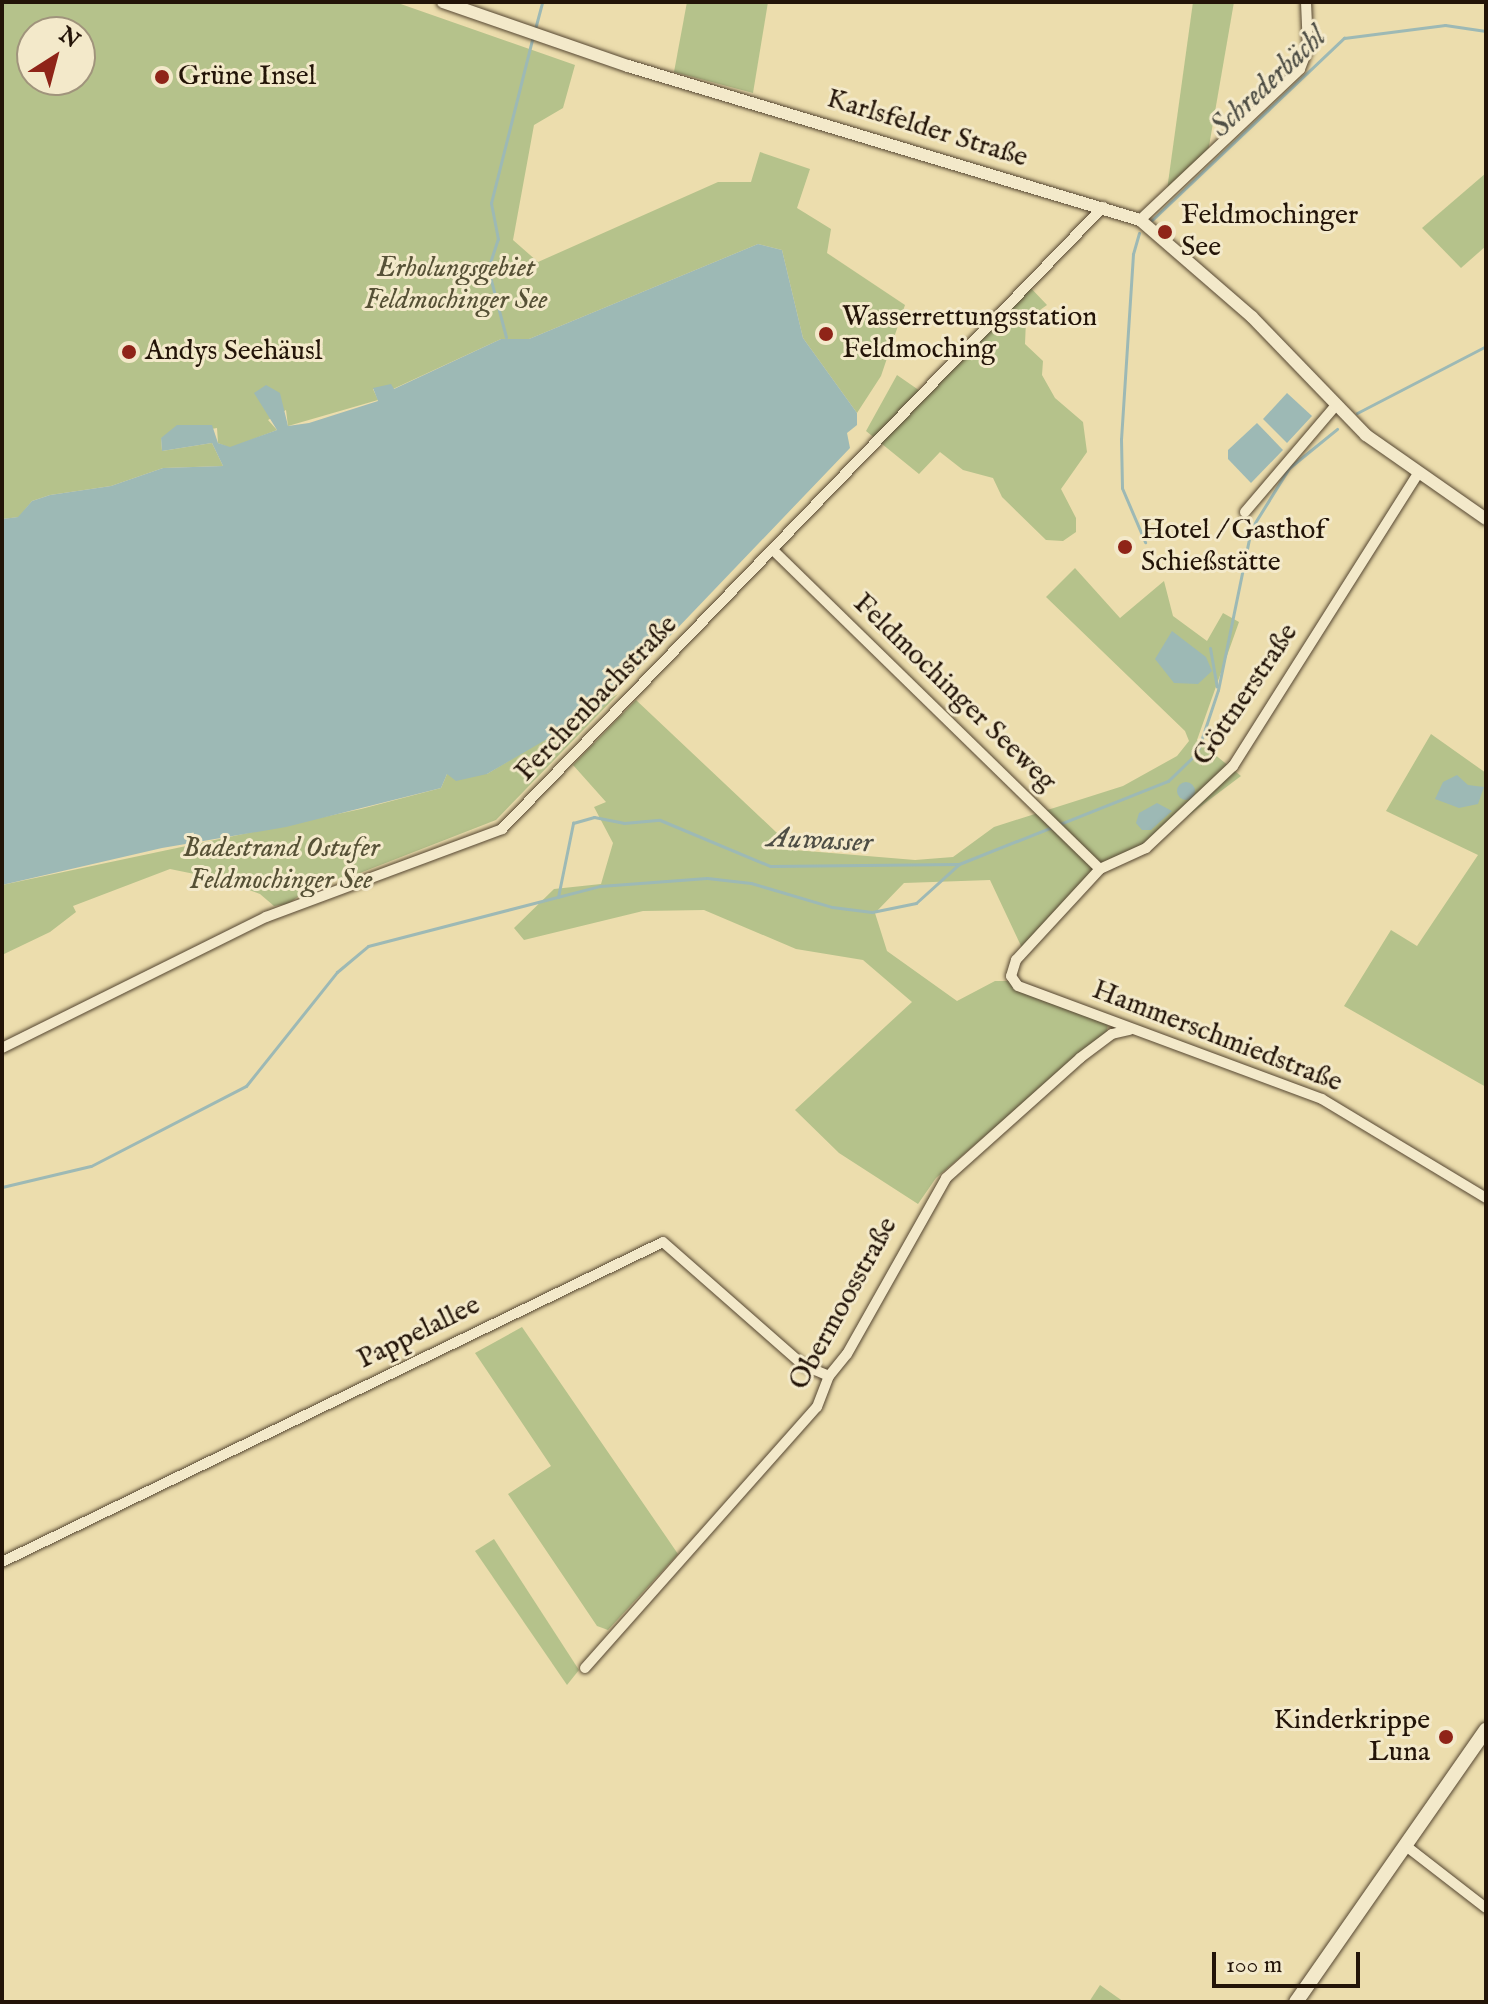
<!DOCTYPE html>
<meta charset="utf-8">
<style>
body{margin:0}
#map{position:relative;width:1488px;height:2004px;overflow:hidden;background:#ecddad;font-family:"IM FELL English",serif}
div>[style]{position:absolute}
.green>*{inset:0;background:#b5c28b}
.water>*{inset:0;background:#9db9b5}
.round{border-radius:50%}
.stream>*{height:3px;margin:-1.5px;padding:0 1.5px;transform-origin:1.5px;border-radius:1.5px;background:#9db9b5}
.roads{filter:drop-shadow(0 0 2px #554631) drop-shadow(0 0 2px #554631)}
.minor>*{height:10px;margin:-5px;padding:0 5px;transform-origin:5px;border-radius:5px;background:#f3e9ca}
.tertiary>*{height:12px;margin:-6px;padding:0 6px;transform-origin:6px;border-radius:6px;background:#f3e9ca}
.secondary>*{height:14px;margin:-7px;padding:0 7px;transform-origin:7px;border-radius:7px;background:#f3e9ca}
.dots>*{width:22px;height:22px;translate:-50% -50%;box-sizing:border-box;border:4px solid #f3e9ca;border-radius:50%}
span{translate:-50% -50%;white-space:nowrap;text-align:center;line-height:1.15;-webkit-text-stroke:6px #f3e9ca;paint-order:stroke}
.poi-label{font-size:28px;color:#231408}
.left{translate:0 -50%;text-align:left}
.right{translate:-100% -50%;text-align:right}
.street-label{font-size:28px;color:#231408}
.park-label{font-size:28px;color:#565136;font-style:italic}
.water-label{font-size:30px;color:#4e4e45;font-style:italic}
.frame{position:absolute;inset:0;border:4px solid #231408;pointer-events:none}
.north{position:absolute;left:16px;top:16px;width:80px;height:80px;box-sizing:border-box;background:#f3e9ca;border:2px solid #a0947c;border-radius:50%;rotate:36deg;font-size:22px;font-weight:700;line-height:32px;text-align:center;color:#231408}
.north::after{content:'';display:block;margin:auto;width:28px;height:36px;background:#8f2418;clip-path:polygon(50% 0,100% 100%,50% 72%,0 100%)}
.scale{position:absolute;left:1212px;top:1952px;width:148px;height:36px;box-sizing:border-box;border:4px solid #231408;border-top:0;padding-left:10px;font-size:24px;line-height:28px;white-space:nowrap;color:#231408;-webkit-text-stroke:6px #f3e9ca;paint-order:stroke}
</style>
<div id="map">
<div class="green">
<div style="clip-path:polygon(evenodd,2px 2px,395px 2px,575px 65px,563px 108px,534px 125px,513px 240px,538px 262px,718px 182px,751px 182px,760px 152px,810px 169px,797px 208px,831px 229px,827px 253px,905px 305px,881px 376px,857px 413px,803px 338px,782px 250px,758px 244px,529px 339px,501px 339px,393px 389px,373px 389px,378px 400px,288px 426px,286px 410px,268px 420px,277px 430px,230px 448px,218px 443px,217px 428px,161px 438px,162px 451px,212px 443px,223px 466px,163px 468px,111px 486px,50px 495px,32px 501px,19px 517px,2px 519px,2px 2px,32px 32px,80px 32px,80px 80px,32px 80px,32px 32px)"></div>
<div style="clip-path:polygon(687px 2px,768px 2px,753px 93px,674px 72px)"></div>
<div style="clip-path:polygon(1193px 2px,1234px 2px,1208px 152px,1167px 190px)"></div>
<div style="clip-path:polygon(1486px 173px,1486px 246px,1461px 268px,1422px 228px)"></div>
<div style="clip-path:polygon(1027px 284px,1047px 305px,1026px 320px,1025px 344px,1043px 361px,1042px 375px,1055px 398px,1083px 422px,1087px 452px,1061px 489px,1076px 518px,1076px 532px,1063px 541px,1046px 540px,1002px 497px,993px 478px,963px 470px,940px 452px,919px 474px,866px 431px,897px 375px,923px 393px)"></div>
<div style="clip-path:polygon(1075px 568px,1120px 618px,1164px 581px,1173px 616px,1207px 641px,1223px 613px,1239px 622px,1197px 740px,1241px 776px,1148px 846px,1100px 868px,1022px 948px,990px 880px,904px 883px,875px 913px,887px 951px,957px 1001px,995px 981px,1012px 981px,1108px 1023px,1107px 1031px,936px 1178px,918px 1204px,839px 1153px,795px 1110px,912px 1002px,863px 960px,796px 949px,704px 910px,643px 911px,524px 940px,514px 928px,554px 889px,601px 884px,613px 843px,594px 807px,606px 802px,573px 765px,636px 700px,795px 850px,915px 860px,953px 857px,994px 827px,1123px 786px,1177px 756px,1189px 741px,1185px 731px,1046px 597px)"></div>
<div style="clip-path:polygon(618px 694px,496px 820px,360px 873px,314px 885px,288px 904px,274px 906px,260px 894px,219px 879px,170px 869px,73px 906px,76px 912px,50px 932px,2px 955px,2px 885px,361px 809px,441px 788px,447px 774px,487px 774px)"></div>
<div style="clip-path:polygon(1431px 734px,1486px 773px,1486px 1087px,1344px 1006px,1391px 930px,1417px 946px,1478px 855px,1386px 811px)"></div>
<div style="clip-path:polygon(522px 1327px,678px 1554px,608px 1630px,597px 1626px,508px 1494px,551px 1466px,475px 1353px)"></div>
<div style="clip-path:polygon(494px 1539px,579px 1670px,567px 1685px,475px 1551px)"></div>
<div style="clip-path:polygon(1100px 1985px,1124px 2002px,1089px 2002px)"></div>
</div>
<div class="water">
<div style="clip-path:polygon(758px 244px,782px 250px,803px 338px,857px 413px,857px 425px,847px 433px,850px 448px,602px 707px,487px 774px,456px 781px,447px 774px,441px 788px,286px 827px,162px 848px,2px 885px,2px 519px,18px 517px,32px 501px,50px 495px,111px 486px,163px 468px,223px 466px,212px 443px,162px 451px,161px 438px,177px 425px,212px 425px,218px 443px,230px 447px,277px 430px,254px 393px,266px 385px,280px 393px,288px 426px,309px 423px,378px 401px,373px 388px,391px 384px,394px 389px,501px 339px,529px 339px)"></div>
<div style="clip-path:polygon(1287px 393px,1312px 416px,1287px 443px,1263px 419px)"></div>
<div style="clip-path:polygon(1257px 423px,1283px 450px,1251px 483px,1228px 459px,1228px 450px)"></div>
<div style="clip-path:polygon(1172px 631px,1206px 657px,1212px 671px,1198px 684px,1174px 683px,1155px 659px)"></div>
<div style="clip-path:polygon(1457px 775px,1468px 785px,1484px 787px,1478px 804px,1459px 808px,1435px 799px,1443px 782px)"></div>
<div class="round" style="left:1177px;top:782px;width:18px;height:18px"></div>
<div style="clip-path:polygon(1157px 803px,1172px 811px,1151px 830px,1142px 830px,1136px 823px,1139px 813px)"></div>
</div>
<div class="stream">
<div style="left:535px;top:29px;width:28px;rotate:-75deg"></div>
<div style="left:1152px;top:220px;width:265px;rotate:-43.5deg"></div>
<div style="left:1344px;top:38px;width:102px;rotate:-7.3deg"></div>
<div style="left:1445px;top:25px;width:41px;rotate:8.3deg"></div>
<div style="left:1139px;top:233px;width:22px;rotate:106deg"></div>
<div style="left:1133px;top:254px;width:185px;rotate:93.7deg"></div>
<div style="left:1121px;top:439px;width:49px;rotate:88.8deg"></div>
<div style="left:1122px;top:488px;width:59px;rotate:66.9deg"></div>
<div style="left:506px;top:337px;width:70px;rotate:-104.8deg"></div>
<div style="left:488px;top:269px;width:32px;rotate:-72deg"></div>
<div style="left:498px;top:239px;width:37px;rotate:-101deg"></div>
<div style="left:491px;top:203px;width:172px;rotate:-75.9deg"></div>
<div style="left:1357px;top:413px;width:145px;rotate:-27.4deg"></div>
<div style="left:1210px;top:648px;width:39px;rotate:80deg"></div>
<div style="left:558px;top:897px;width:76px;rotate:-78.5deg"></div>
<div style="left:573px;top:823px;width:22px;rotate:-16deg"></div>
<div style="left:594px;top:817px;width:31px;rotate:11deg"></div>
<div style="left:624px;top:823px;width:36px;rotate:-5deg"></div>
<div style="left:660px;top:820px;width:119px;rotate:22.7deg"></div>
<div style="left:770px;top:866px;width:188px;rotate:-0.6deg"></div>
<div style="left:2px;top:1187px;width:91px;rotate:-13.3deg"></div>
<div style="left:91px;top:1166px;width:174px;rotate:-27.3deg"></div>
<div style="left:246px;top:1086px;width:146px;rotate:-51.4deg"></div>
<div style="left:337px;top:972px;width:40px;rotate:-40deg"></div>
<div style="left:368px;top:946px;width:240px;rotate:-14.5deg"></div>
<div style="left:600px;top:886px;width:107px;rotate:-4.3deg"></div>
<div style="left:707px;top:878px;width:44px;rotate:6.5deg"></div>
<div style="left:751px;top:883px;width:84px;rotate:16.5deg"></div>
<div style="left:832px;top:907px;width:40px;rotate:7.1deg"></div>
<div style="left:872px;top:912px;width:45px;rotate:-11.6deg"></div>
<div style="left:916px;top:903px;width:58px;rotate:-42.2deg"></div>
<div style="left:959px;top:864px;width:225px;rotate:-21.7deg"></div>
<div style="left:1168px;top:781px;width:40px;rotate:-44deg"></div>
<div style="left:1197px;top:753px;width:66px;rotate:-71.6deg"></div>
<div style="left:1218px;top:690px;width:164px;rotate:-78.4deg"></div>
<div style="left:1251px;top:529px;width:72px;rotate:-58.1deg"></div>
<div style="left:1289px;top:468px;width:62px;rotate:-39.1deg"></div>
</div>
<div class="roads">
<div class="minor">
<div style="left:1140px;top:220px;width:220px;rotate:-43.3deg"></div>
<div style="left:1300px;top:69px;width:22px;rotate:-69deg"></div>
<div style="left:1308px;top:48px;width:46px;rotate:-92.5deg"></div>
<div style="left:1419px;top:472px;width:348px;rotate:122.3deg"></div>
<div style="left:1233px;top:766px;width:120px;rotate:136.7deg"></div>
<div style="left:1146px;top:848px;width:51px;rotate:155.5deg"></div>
<div style="left:1100px;top:869px;width:124px;rotate:132.7deg"></div>
<div style="left:1016px;top:960px;width:17px;rotate:107deg"></div>
<div style="left:1011px;top:976px;width:12px;rotate:55deg"></div>
<div style="left:1018px;top:986px;width:324px;rotate:20.4deg"></div>
<div style="left:1322px;top:1099px;width:192px;rotate:31.1deg"></div>
<div style="left:1245px;top:512px;width:140px;rotate:-49.6deg"></div>
<div style="left:774px;top:551px;width:455px;rotate:44.3deg"></div>
<div style="left:2px;top:1048px;width:295px;rotate:-26.4deg"></div>
<div style="left:266px;top:917px;width:252px;rotate:-20.4deg"></div>
<div style="left:502px;top:829px;width:865px;rotate:-45.98deg"></div>
<div style="left:2px;top:1562px;width:734px;rotate:-25.83deg"></div>
<div style="left:663px;top:1242px;width:186px;rotate:41.3deg"></div>
<div style="left:803px;top:1365px;width:28px;rotate:23deg"></div>
<div style="left:585px;top:1668px;width:349px;rotate:-48.4deg"></div>
<div style="left:817px;top:1407px;width:33px;rotate:-69deg"></div>
<div style="left:829px;top:1376px;width:28px;rotate:-51deg"></div>
<div style="left:847px;top:1354px;width:202px;rotate:-60.6deg"></div>
<div style="left:946px;top:1178px;width:180px;rotate:-41.8deg"></div>
<div style="left:1080px;top:1058px;width:40px;rotate:-37deg"></div>
<div style="left:1112px;top:1034px;width:18px;rotate:-13deg"></div>
<div style="left:1406px;top:1846px;width:101px;rotate:37.8deg"></div>
</div>
<div class="tertiary">
<div style="left:443px;top:2px;width:196px;rotate:19.1deg"></div>
<div style="left:628px;top:66px;width:535px;rotate:16.74deg"></div>
<div style="left:1140px;top:220px;width:148px;rotate:40.9deg"></div>
<div style="left:1252px;top:317px;width:164px;rotate:46deg"></div>
<div style="left:1366px;top:435px;width:146px;rotate:35deg"></div>
</div>
<div class="secondary">
<div style="left:1296px;top:2002px;width:332px;rotate:-55.1deg"></div>
</div>
</div>
<div class="dots">
<div style="left:162px;top:77px;background:#8f2418"></div>
<div style="left:1165px;top:232px;background:#8f2418"></div>
<div style="left:826px;top:334px;background:#8f2418"></div>
<div style="left:129px;top:352px;background:#8f2418"></div>
<div style="left:1125px;top:547px;background:#8f2418"></div>
<div style="left:1446px;top:1737px;background:#8f2418"></div>
</div>
<div class="poi-label">
<span class="left" style="left:178px;top:77px">Grüne Insel</span>
<span class="left" style="left:1181px;top:232px">Feldmochinger<br>See</span>
<span class="left" style="left:842px;top:334px">Wasserrettungsstation<br>Feldmoching</span>
<span class="left" style="left:145px;top:352px">Andys Seehäusl</span>
<span class="left" style="left:1141px;top:547px">Hotel / Gasthof<br>Schießstätte</span>
<span class="right" style="left:1430px;top:1737px">Kinderkrippe<br>Luna</span>
</div>
<div class="street-label">
<span style="left:927px;top:129px;rotate:17deg">Karlsfelder Straße</span>
<span style="left:954px;top:693px;rotate:44deg">Feldmochinger Seeweg</span>
<span style="left:1246px;top:695px;rotate:-56deg">Göttnerstraße</span>
<span style="left:597px;top:699px;rotate:-46deg">Ferchenbachstraße</span>
<span style="left:1217px;top:1037px;rotate:21deg">Hammerschmiedstraße</span>
<span style="left:844px;top:1304px;rotate:-61deg">Obermoosstraße</span>
<span style="left:419px;top:1333px;rotate:-26deg">Pappelallee</span>
</div>
<div class="park-label">
<span style="left:456px;top:285px">Erholungsgebiet<br>Feldmochinger See</span>
<span style="left:281px;top:865px">Badestrand Ostufer<br>Feldmochinger See</span>
</div>
<div class="water-label">
<span style="left:1269px;top:83px;rotate:-43deg">Schrederbächl</span>
<span style="left:820px;top:841px;rotate:3deg">Auwasser</span>
</div>
<div class="frame"></div>
<div class="north">N</div>
<div class="scale">100 m</div>
</div>
